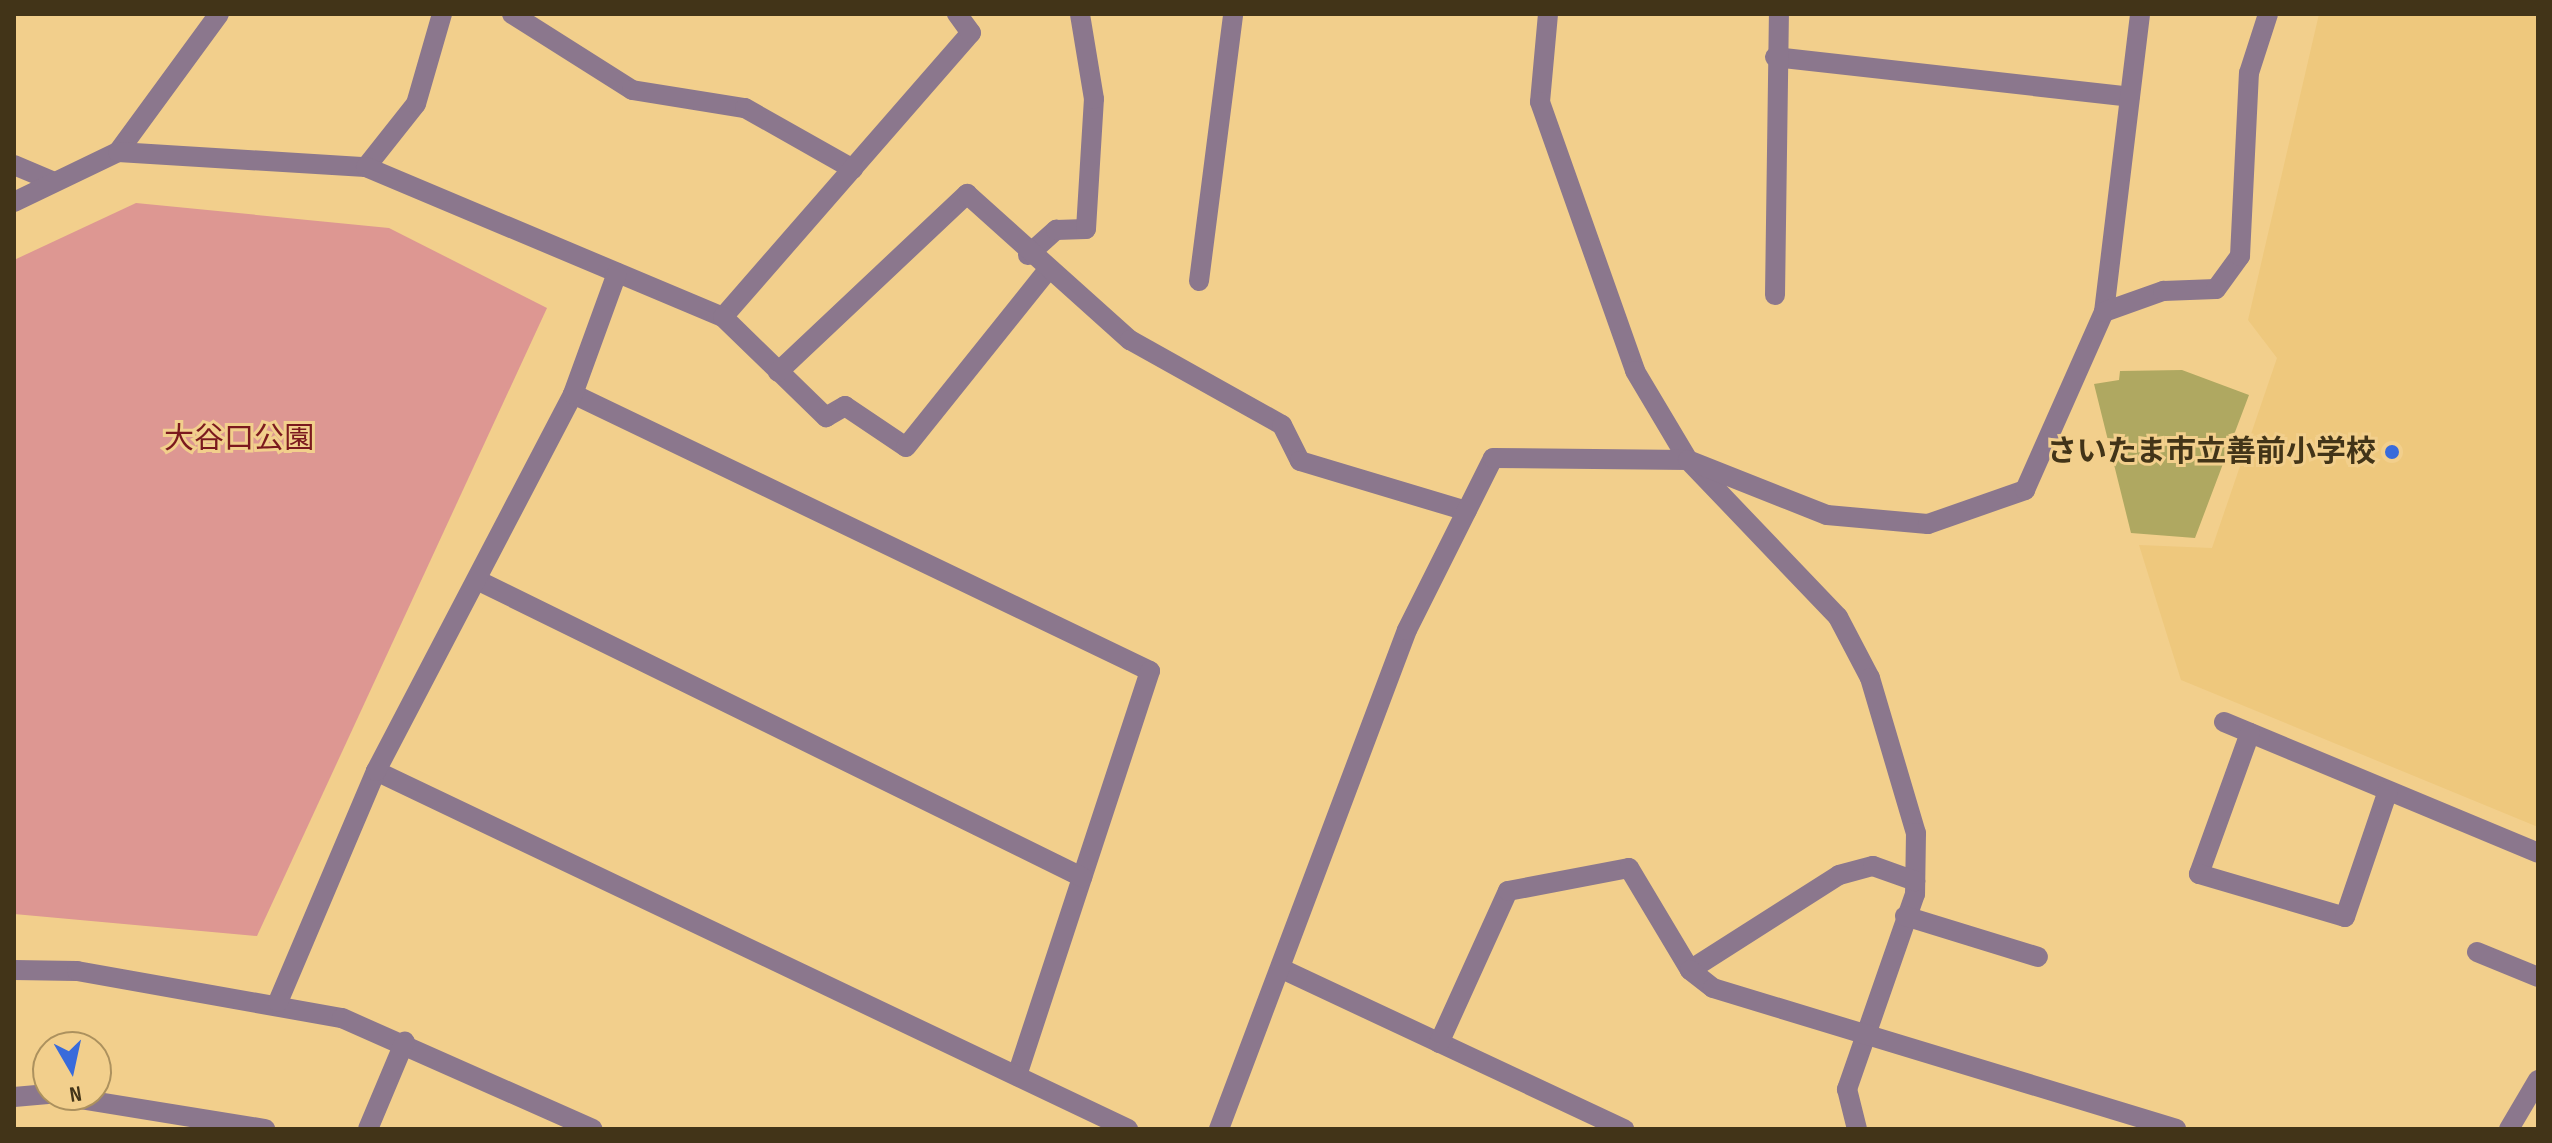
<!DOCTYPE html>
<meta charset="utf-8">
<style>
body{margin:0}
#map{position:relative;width:2552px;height:1143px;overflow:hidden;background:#f2cf8c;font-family:"Sofia Sans Condensed","Noto Sans JP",sans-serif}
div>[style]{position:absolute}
.built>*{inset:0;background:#eec87d}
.green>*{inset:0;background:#dd9792}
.building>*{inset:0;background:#afa861}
.minor>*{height:20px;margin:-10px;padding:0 10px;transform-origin:10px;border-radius:10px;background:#8b778d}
.dots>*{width:22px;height:22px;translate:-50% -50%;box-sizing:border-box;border:4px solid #f2cf8c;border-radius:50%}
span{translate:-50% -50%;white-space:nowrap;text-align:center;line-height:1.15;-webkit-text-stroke:6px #f2cf8c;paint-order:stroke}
.park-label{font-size:30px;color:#7b191e}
.poi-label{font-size:30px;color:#423418;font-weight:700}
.right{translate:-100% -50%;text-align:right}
.frame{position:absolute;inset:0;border:16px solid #423418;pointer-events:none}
.north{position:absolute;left:32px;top:1031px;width:80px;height:80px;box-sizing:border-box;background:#f2cf8c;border:2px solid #ac915e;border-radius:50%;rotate:171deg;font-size:22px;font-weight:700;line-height:32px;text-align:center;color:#423418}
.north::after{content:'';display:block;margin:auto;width:28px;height:36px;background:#396bdb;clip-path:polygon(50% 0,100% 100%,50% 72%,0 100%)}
</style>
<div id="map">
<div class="built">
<div style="clip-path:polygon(2319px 14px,2538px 14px,2538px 827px,2181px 680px,2139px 545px,2212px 548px,2277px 358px,2248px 320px)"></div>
</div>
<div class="green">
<div style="clip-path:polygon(136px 203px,389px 228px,547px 308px,257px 936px,14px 914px,14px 260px)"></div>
</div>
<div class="building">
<div style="clip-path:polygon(2182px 370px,2249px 395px,2195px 538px,2131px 533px,2094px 384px,2119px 380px,2120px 371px)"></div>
</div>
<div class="minor">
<div style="left:512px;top:14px;width:142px;rotate:32.3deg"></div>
<div style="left:632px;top:90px;width:114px;rotate:9.1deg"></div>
<div style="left:745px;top:108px;width:124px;rotate:29.5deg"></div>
<div style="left:1548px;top:14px;width:88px;rotate:95.2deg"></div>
<div style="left:1540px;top:102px;width:285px;rotate:70.5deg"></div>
<div style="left:1635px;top:371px;width:104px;rotate:59.2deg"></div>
<div style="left:1688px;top:460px;width:217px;rotate:46.3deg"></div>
<div style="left:1838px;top:617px;width:69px;rotate:62.3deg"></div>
<div style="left:1870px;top:678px;width:162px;rotate:73.5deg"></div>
<div style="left:1916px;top:833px;width:61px;rotate:90.9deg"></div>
<div style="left:1915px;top:894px;width:207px;rotate:109.2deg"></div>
<div style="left:1847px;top:1089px;width:41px;rotate:76deg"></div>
<div style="left:1775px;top:57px;width:357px;rotate:6.4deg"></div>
<div style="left:118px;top:152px;width:171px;rotate:-53.8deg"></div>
<div style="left:14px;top:165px;width:41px;rotate:22.8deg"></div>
<div style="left:366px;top:167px;width:80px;rotate:-51.6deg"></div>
<div style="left:416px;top:104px;width:94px;rotate:-73.9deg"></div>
<div style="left:14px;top:202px;width:115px;rotate:-25.7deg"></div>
<div style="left:118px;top:152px;width:248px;rotate:3.5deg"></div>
<div style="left:366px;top:167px;width:387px;rotate:22.8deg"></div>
<div style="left:723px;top:317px;width:377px;rotate:-48.9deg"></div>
<div style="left:971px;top:33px;width:24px;rotate:-126deg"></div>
<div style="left:1028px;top:255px;width:38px;rotate:-42deg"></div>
<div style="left:1056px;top:230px;width:30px;rotate:-2deg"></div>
<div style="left:1086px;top:229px;width:130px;rotate:-86.5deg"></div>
<div style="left:1094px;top:99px;width:86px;rotate:-99.4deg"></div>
<div style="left:1199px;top:281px;width:269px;rotate:-82.7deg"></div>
<div style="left:1775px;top:295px;width:281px;rotate:-89.2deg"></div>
<div style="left:2104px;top:312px;width:300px;rotate:-83.1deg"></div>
<div style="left:723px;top:317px;width:144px;rotate:44.2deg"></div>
<div style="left:826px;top:417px;width:22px;rotate:-30deg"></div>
<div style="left:845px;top:406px;width:73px;rotate:33.9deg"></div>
<div style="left:906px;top:447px;width:226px;rotate:-51.3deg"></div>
<div style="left:778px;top:372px;width:260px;rotate:-43.3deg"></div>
<div style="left:967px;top:194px;width:219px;rotate:41.9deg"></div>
<div style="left:1130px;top:340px;width:174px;rotate:29.2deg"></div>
<div style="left:1282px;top:425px;width:40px;rotate:63.4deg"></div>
<div style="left:1300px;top:461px;width:174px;rotate:16.7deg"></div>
<div style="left:573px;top:394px;width:640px;rotate:25.64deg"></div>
<div style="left:1150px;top:671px;width:426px;rotate:108.2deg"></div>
<div style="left:479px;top:581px;width:672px;rotate:26.15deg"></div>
<div style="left:2224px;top:722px;width:340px;rotate:22.6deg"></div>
<div style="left:2250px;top:733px;width:150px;rotate:109.9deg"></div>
<div style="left:2199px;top:874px;width:152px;rotate:16.4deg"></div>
<div style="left:2345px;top:917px;width:133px;rotate:-71.2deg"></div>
<div style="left:376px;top:771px;width:833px;rotate:25.46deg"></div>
<div style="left:1905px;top:916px;width:139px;rotate:17.1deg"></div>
<div style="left:2477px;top:952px;width:66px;rotate:22.3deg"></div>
<div style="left:1282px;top:969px;width:378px;rotate:25.1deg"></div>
<div style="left:14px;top:970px;width:63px;rotate:0.9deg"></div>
<div style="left:77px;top:971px;width:269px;rotate:10.1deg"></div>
<div style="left:342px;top:1018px;width:274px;rotate:23.9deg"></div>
<div style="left:1690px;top:970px;width:177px;rotate:-32.5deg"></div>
<div style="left:1839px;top:875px;width:35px;rotate:-15deg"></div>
<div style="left:1873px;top:866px;width:45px;rotate:19.7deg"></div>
<div style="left:278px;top:1002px;width:251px;rotate:-67deg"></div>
<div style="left:376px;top:771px;width:425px;rotate:-62.4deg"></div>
<div style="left:573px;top:394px;width:129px;rotate:-70deg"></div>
<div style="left:1439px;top:1043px;width:167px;rotate:-65.6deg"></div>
<div style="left:1508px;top:891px;width:123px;rotate:-10.8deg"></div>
<div style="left:1629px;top:868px;width:119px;rotate:59.1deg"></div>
<div style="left:1690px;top:970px;width:29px;rotate:38deg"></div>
<div style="left:1713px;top:988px;width:484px;rotate:16.9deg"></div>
<div style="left:55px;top:1095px;width:213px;rotate:9.2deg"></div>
<div style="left:14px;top:1097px;width:34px;rotate:-5deg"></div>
<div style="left:368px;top:1129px;width:95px;rotate:-67.2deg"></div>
<div style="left:1219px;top:1129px;width:533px;rotate:-69.36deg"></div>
<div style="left:1407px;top:630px;width:192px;rotate:-63.4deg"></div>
<div style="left:1493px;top:458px;width:195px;rotate:0.6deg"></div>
<div style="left:1688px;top:460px;width:149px;rotate:21.6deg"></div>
<div style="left:1827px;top:515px;width:101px;rotate:5.1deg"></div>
<div style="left:1928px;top:524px;width:103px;rotate:-19.3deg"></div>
<div style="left:2025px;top:490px;width:195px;rotate:-66.1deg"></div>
<div style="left:2104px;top:312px;width:63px;rotate:-19.6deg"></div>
<div style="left:2163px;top:291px;width:53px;rotate:-2.2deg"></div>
<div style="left:2216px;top:289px;width:41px;rotate:-54deg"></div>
<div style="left:2240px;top:256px;width:183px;rotate:-87.2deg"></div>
<div style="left:2249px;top:73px;width:62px;rotate:-72.1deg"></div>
<div style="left:2509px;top:1129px;width:57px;rotate:-59.4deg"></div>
</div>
<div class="dots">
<div style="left:2392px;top:452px;background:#396bdb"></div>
</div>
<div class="park-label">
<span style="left:239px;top:439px">大谷口公園</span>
</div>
<div class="poi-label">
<span class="right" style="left:2376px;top:452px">さいたま市立善前小学校</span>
</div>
<div class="frame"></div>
<div class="north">N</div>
</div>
